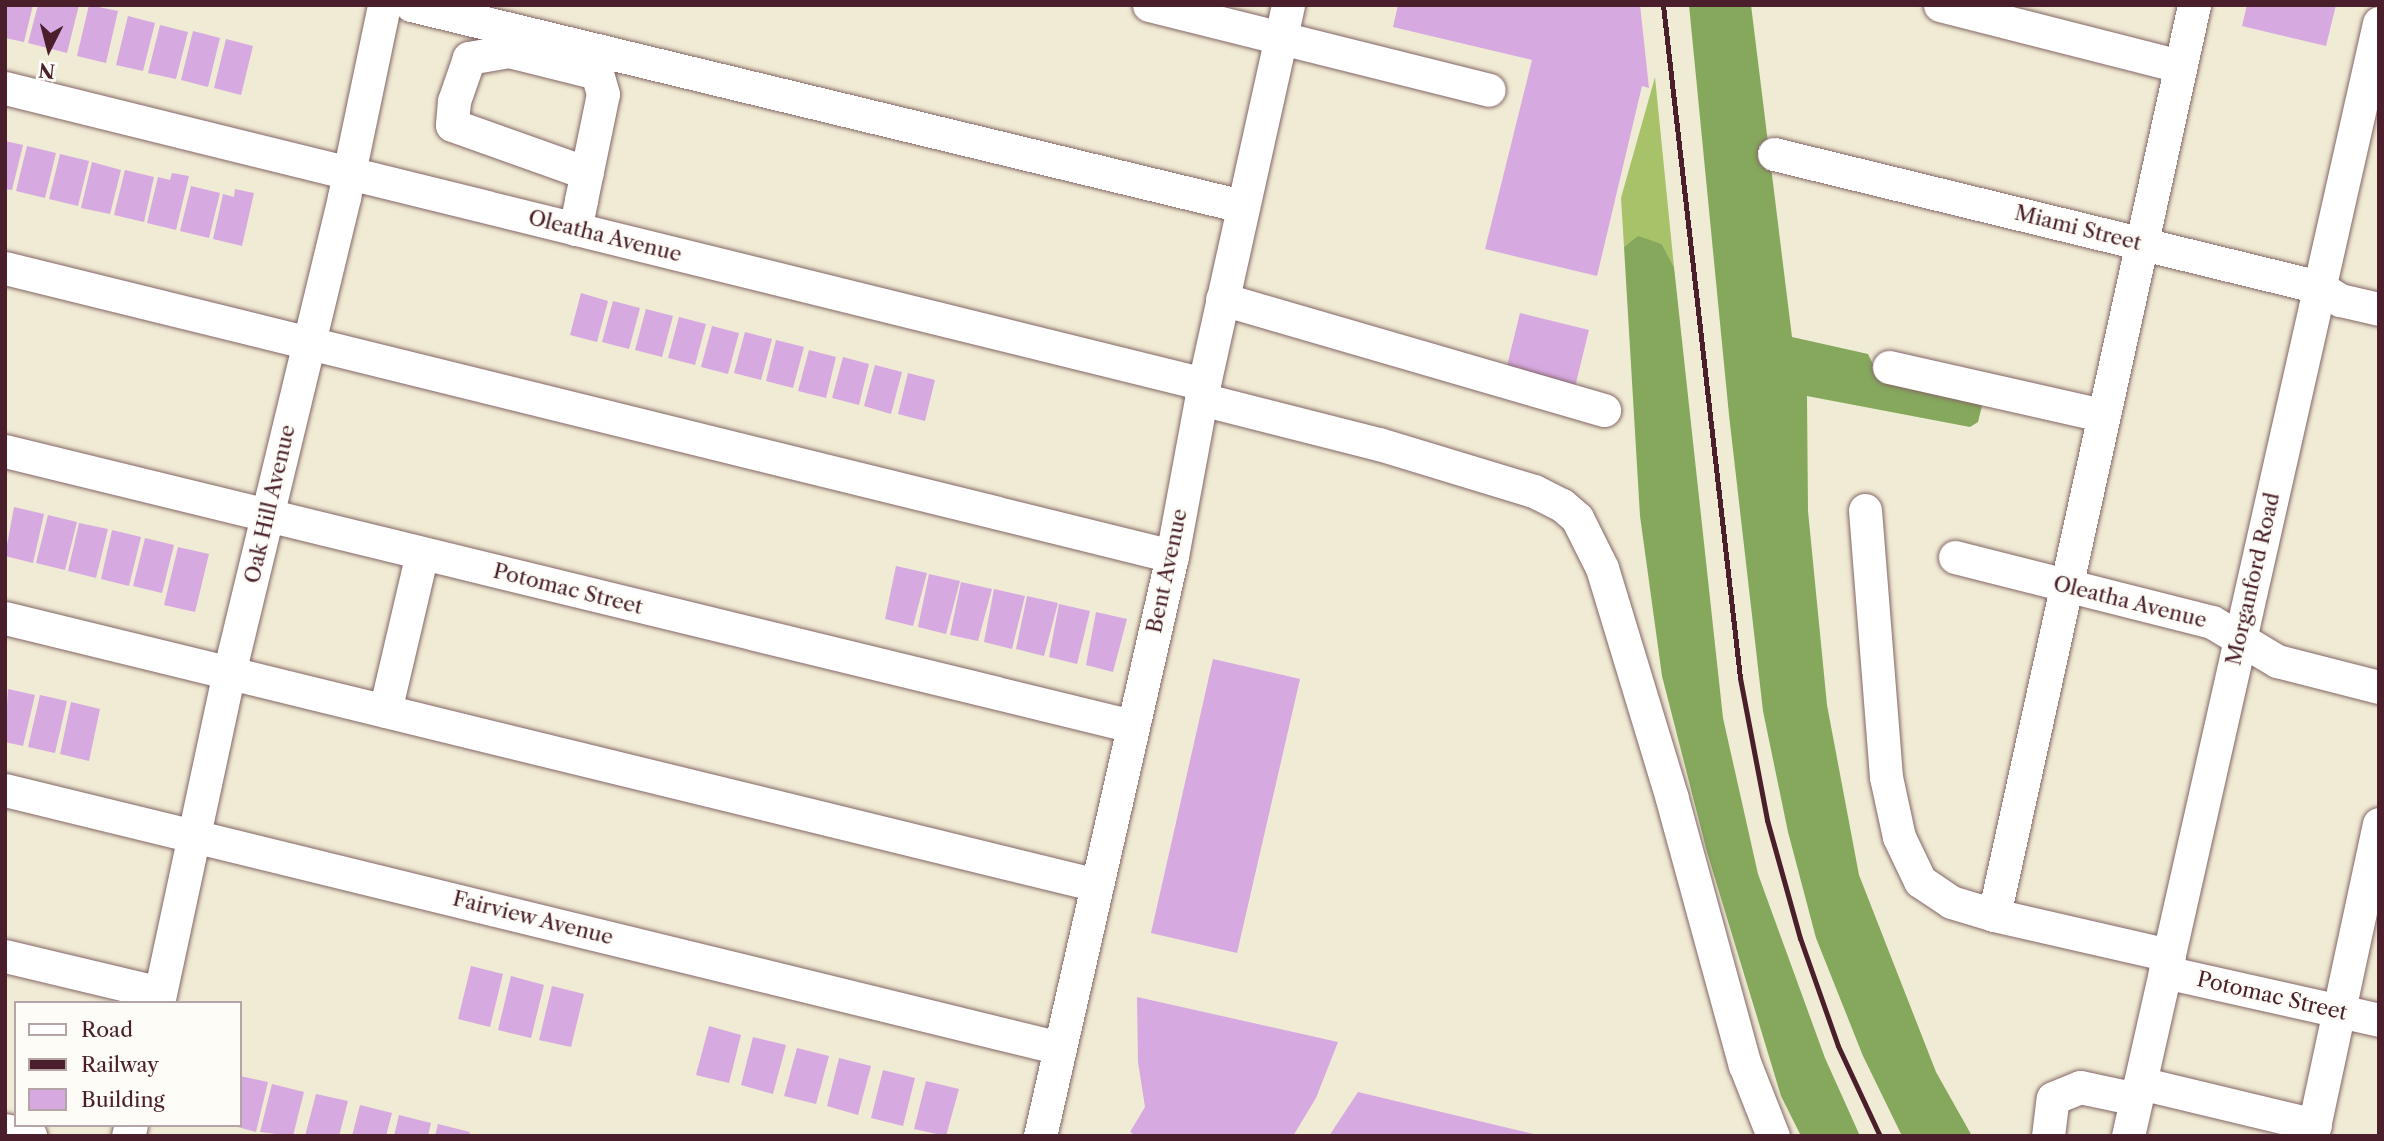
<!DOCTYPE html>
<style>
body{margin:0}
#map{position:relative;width:2384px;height:1141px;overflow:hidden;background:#f0ebd4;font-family:"Libre Caslon Text",serif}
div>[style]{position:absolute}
.green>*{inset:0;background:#a7c269}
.forest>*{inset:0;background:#85a85d}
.building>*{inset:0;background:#d6a9e1}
.roads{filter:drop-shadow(0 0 2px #846666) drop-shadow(0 0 2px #846666)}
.minor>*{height:33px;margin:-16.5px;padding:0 16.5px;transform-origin:16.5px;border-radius:16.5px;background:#fff}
.rail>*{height:5px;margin:-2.5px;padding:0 2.5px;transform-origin:2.5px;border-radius:2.5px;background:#4a1f2b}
span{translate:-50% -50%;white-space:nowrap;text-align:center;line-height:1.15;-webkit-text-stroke:6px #fdfcf7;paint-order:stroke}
.street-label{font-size:21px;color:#4a1f2b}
.frame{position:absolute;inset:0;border:7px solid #4a1f2b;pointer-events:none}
.legend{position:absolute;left:14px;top:1001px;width:228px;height:126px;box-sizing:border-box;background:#fdfcf7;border:2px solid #b5a4a5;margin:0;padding:9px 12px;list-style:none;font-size:21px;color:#4a1f2b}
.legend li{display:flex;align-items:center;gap:14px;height:35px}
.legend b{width:35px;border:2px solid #b5a4a5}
.north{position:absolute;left:14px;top:14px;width:70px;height:70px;-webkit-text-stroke:5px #fdfcf7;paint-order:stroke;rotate:186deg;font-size:19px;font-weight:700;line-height:28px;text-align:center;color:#4a1f2b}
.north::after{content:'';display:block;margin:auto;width:24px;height:32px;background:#4a1f2b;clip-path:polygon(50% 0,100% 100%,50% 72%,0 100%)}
</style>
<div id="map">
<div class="green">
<div style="clip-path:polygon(1655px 77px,1674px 267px,1662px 244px,1638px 237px,1624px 247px,1621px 198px)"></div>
</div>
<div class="forest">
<div style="clip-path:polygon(1689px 5px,1751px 5px,1792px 337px,1868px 354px,1875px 368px,1984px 398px,1978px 422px,1970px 427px,1807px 396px,1808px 511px,1827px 705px,1859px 875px,1936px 1072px,1972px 1136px,1902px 1136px,1863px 1056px,1816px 938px,1788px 832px,1763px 711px,1729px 415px)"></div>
<div style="clip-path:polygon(1638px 236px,1662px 244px,1674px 267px,1723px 718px,1758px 874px,1825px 1058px,1860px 1136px,1801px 1136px,1781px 1096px,1707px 852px,1662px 676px,1640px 516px,1624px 247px)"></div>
</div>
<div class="building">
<div style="clip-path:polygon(5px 5px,33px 5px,24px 42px,5px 38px)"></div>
<div style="clip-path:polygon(38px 5px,79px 5px,67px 53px,28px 43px)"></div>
<div style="clip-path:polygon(89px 5px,118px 11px,106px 63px,77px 56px)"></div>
<div style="clip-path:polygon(1398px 5px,1640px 5px,1649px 88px,1642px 86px,1597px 276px,1485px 249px,1532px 60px,1393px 27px)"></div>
<div style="clip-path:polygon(2247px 5px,2336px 5px,2326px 46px,2242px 26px)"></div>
<div style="clip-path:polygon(128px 16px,155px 23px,143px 71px,116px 65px)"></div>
<div style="clip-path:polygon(160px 25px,188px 32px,176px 79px,148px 73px)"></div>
<div style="clip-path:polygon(193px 31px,220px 38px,208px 87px,181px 80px)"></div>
<div style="clip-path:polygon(226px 39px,253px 46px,241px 95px,214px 88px)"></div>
<div style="clip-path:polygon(5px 141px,23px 145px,12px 190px,5px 189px)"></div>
<div style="clip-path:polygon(27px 146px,56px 153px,45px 198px,16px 191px)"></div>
<div style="clip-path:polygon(60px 154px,89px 161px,78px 206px,49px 199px)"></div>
<div style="clip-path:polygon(92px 162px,121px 170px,110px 214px,81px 208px)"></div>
<div style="clip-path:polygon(125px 170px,154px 177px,144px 222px,114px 215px)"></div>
<div style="clip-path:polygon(172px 173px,189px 176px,176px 230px,147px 223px,158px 177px,170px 180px)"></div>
<div style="clip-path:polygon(191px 186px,220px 193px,209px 238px,180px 231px)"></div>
<div style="clip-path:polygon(235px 189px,254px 193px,242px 246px,213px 239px,223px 194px,234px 197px)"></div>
<div style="clip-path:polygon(581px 293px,608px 301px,597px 342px,570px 335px)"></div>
<div style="clip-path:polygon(613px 301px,640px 308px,629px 349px,602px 342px)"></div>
<div style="clip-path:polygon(646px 309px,673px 316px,662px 357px,635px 350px)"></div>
<div style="clip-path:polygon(1520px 313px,1589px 330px,1575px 387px,1506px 370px)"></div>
<div style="clip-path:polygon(679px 317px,706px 324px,695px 365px,668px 358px)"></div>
<div style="clip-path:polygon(712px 326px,739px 333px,728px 374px,701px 367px)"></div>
<div style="clip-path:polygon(745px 332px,772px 339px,761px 380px,734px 373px)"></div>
<div style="clip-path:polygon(776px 340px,804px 347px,793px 388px,766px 381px)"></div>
<div style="clip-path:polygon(809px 350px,836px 357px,826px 398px,798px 391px)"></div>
<div style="clip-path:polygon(843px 357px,869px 364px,859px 405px,832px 398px)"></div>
<div style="clip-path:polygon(875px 365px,902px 372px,891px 414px,864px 406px)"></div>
<div style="clip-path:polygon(908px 373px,935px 380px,925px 421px,898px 414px)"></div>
<div style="clip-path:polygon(14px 507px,44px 514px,33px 563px,5px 556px)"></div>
<div style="clip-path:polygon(48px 515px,77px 522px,65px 570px,36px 563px)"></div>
<div style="clip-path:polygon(79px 523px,108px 529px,96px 578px,68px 571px)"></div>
<div style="clip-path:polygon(112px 530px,141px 537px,129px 586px,101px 579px)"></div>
<div style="clip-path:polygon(145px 538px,174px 545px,162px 593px,133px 586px)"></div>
<div style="clip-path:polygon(178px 547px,209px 554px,195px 612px,164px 605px)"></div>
<div style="clip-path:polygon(896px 566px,927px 573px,913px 626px,885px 619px)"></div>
<div style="clip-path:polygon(929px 574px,960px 581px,946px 634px,918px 627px)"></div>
<div style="clip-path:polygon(961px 582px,992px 589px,978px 641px,950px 635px)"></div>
<div style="clip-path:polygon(994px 589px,1025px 596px,1012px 649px,984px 642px)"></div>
<div style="clip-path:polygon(1027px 596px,1058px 603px,1044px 656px,1016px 649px)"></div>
<div style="clip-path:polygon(1059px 604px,1090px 611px,1077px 664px,1049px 657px)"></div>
<div style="clip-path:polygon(1096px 612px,1127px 619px,1113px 672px,1086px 665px)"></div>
<div style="clip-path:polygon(1213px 659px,1300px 679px,1237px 953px,1151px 933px)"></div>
<div style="clip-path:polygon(8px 689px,35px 695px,23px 746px,5px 742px)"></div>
<div style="clip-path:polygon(40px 695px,67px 701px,55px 753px,28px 747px)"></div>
<div style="clip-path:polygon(71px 702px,100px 709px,89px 761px,60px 754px)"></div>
<div style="clip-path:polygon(471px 966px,503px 974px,490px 1027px,458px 1019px)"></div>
<div style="clip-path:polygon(511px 976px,544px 985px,531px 1038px,498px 1030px)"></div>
<div style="clip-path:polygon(552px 986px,584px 994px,571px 1047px,539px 1040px)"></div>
<div style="clip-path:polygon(1137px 997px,1338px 1042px,1316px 1098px,1293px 1136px,1136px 1136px,1130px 1132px,1145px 1107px,1138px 1062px)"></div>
<div style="clip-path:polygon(709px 1026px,741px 1035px,729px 1083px,696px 1075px)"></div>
<div style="clip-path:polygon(753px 1037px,786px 1045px,773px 1094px,741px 1085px)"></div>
<div style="clip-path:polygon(797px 1048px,829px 1056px,816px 1104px,784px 1096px)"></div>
<div style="clip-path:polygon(839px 1058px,871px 1066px,858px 1115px,827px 1106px)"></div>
<div style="clip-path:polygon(883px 1070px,915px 1078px,903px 1126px,871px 1118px)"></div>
<div style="clip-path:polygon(240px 1076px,268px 1082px,256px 1132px,234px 1126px,240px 1125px)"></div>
<div style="clip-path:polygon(926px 1081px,959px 1089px,946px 1136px,914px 1129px)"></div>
<div style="clip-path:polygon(272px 1084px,304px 1092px,293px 1136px,260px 1132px)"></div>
<div style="clip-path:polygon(1358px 1092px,1538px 1135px,1538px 1136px,1329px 1136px)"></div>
<div style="clip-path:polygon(316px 1094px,348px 1101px,339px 1136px,305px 1136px)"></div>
<div style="clip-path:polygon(360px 1105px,392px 1113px,386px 1136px,352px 1136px)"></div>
<div style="clip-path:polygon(399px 1115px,431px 1123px,428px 1136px,394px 1136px)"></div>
<div style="clip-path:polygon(438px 1124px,470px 1132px,469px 1136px,435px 1136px)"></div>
</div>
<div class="roads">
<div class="minor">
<div style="left:411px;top:5px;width:855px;rotate:13.6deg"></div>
<div style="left:1149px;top:5px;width:350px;rotate:14deg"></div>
<div style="left:1940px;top:5px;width:248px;rotate:14.3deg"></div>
<div style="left:5px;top:88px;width:1235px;rotate:13.87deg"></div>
<div style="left:1774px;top:154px;width:561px;rotate:13.71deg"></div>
<div style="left:2319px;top:287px;width:25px;rotate:32deg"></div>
<div style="left:2340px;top:300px;width:40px;rotate:13deg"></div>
<div style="left:575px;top:229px;width:30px;rotate:-78deg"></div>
<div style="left:581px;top:200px;width:108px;rotate:-78.3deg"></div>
<div style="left:603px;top:94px;width:22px;rotate:-106deg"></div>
<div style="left:597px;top:73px;width:91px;rotate:-166deg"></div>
<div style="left:509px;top:51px;width:41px;rotate:170.1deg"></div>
<div style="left:469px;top:58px;width:46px;rotate:109.2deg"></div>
<div style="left:454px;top:101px;width:24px;rotate:95deg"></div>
<div style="left:452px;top:125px;width:143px;rotate:19.6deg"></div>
<div style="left:5px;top:268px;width:1202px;rotate:13.86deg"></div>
<div style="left:1222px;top:299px;width:398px;rotate:16.2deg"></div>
<div style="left:1889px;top:367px;width:218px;rotate:12.7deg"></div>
<div style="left:1201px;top:399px;width:184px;rotate:14.2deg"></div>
<div style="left:1379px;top:444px;width:162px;rotate:16.9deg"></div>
<div style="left:1534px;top:491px;width:31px;rotate:27deg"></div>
<div style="left:1562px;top:505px;width:20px;rotate:41deg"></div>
<div style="left:1577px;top:518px;width:56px;rotate:63.4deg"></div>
<div style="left:1602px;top:568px;width:241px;rotate:73.1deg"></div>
<div style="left:1672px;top:799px;width:276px;rotate:74.7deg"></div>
<div style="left:1745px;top:1065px;width:76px;rotate:68.5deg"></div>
<div style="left:5px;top:451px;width:1160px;rotate:13.71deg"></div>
<div style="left:1865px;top:510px;width:268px;rotate:85.5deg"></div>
<div style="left:1886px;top:777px;width:61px;rotate:77.8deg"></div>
<div style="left:1899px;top:837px;width:49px;rotate:64.5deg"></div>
<div style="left:1920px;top:881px;width:37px;rotate:34deg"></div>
<div style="left:1951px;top:902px;width:45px;rotate:16.8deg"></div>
<div style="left:1955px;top:557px;width:265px;rotate:14.2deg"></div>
<div style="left:2212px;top:622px;width:76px;rotate:31deg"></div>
<div style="left:2277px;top:661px;width:105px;rotate:14.3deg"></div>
<div style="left:5px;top:618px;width:1124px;rotate:13.74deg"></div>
<div style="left:385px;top:711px;width:162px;rotate:-76.8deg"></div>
<div style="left:5px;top:790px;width:1086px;rotate:13.74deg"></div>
<div style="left:2169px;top:955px;width:180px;rotate:-167.1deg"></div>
<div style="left:1994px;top:915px;width:932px;rotate:-77.6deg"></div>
<div style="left:5px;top:956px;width:159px;rotate:13.4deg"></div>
<div style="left:2165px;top:972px;width:219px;rotate:12.6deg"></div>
<div style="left:158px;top:1003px;width:338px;rotate:-77.9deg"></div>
<div style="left:229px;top:673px;width:490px;rotate:-76.4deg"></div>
<div style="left:344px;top:197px;width:196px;rotate:-78.2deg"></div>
<div style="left:2140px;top:1083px;width:180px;rotate:13.5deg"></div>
<div style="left:5px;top:1130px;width:26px;rotate:13deg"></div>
<div style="left:128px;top:1136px;width:11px;rotate:-75deg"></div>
<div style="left:1040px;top:1136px;width:595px;rotate:-77.18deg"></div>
<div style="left:1172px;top:556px;width:175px;rotate:-79.5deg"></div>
<div style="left:1204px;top:384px;width:388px;rotate:-77.5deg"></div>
<div style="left:2048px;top:1136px;width:38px;rotate:-83deg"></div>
<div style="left:2053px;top:1098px;width:29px;rotate:-22deg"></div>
<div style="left:2080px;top:1087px;width:57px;rotate:12.1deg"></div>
<div style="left:2128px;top:1136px;width:1141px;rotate:-77.29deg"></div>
<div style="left:2312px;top:1136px;width:319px;rotate:-77.9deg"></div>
</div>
</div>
<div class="rail">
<div style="left:1663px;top:5px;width:677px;rotate:83.47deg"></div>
<div style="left:1740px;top:678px;width:145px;rotate:79.2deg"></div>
<div style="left:1767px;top:820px;width:123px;rotate:74.4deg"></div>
<div style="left:1800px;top:938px;width:114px;rotate:70.6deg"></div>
<div style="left:1838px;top:1046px;width:99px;rotate:65deg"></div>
</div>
<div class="street-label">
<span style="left:2078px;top:228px;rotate:14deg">Miami Street</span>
<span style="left:605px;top:236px;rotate:14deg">Oleatha Avenue</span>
<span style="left:270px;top:504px;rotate:-77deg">Oak Hill Avenue</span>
<span style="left:1167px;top:571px;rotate:-78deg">Bent Avenue</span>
<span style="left:2253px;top:579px;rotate:-77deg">Morganford Road</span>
<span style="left:568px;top:589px;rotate:14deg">Potomac Street</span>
<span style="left:2130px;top:602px;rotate:14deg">Oleatha Avenue</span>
<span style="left:533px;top:918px;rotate:14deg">Fairview Avenue</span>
<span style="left:2272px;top:996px;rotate:13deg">Potomac Street</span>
</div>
<div class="frame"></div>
<ul class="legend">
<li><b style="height:9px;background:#fff"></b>Road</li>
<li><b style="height:9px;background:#4a1f2b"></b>Railway</li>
<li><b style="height:19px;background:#d6a9e1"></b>Building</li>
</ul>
<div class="north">N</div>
</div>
